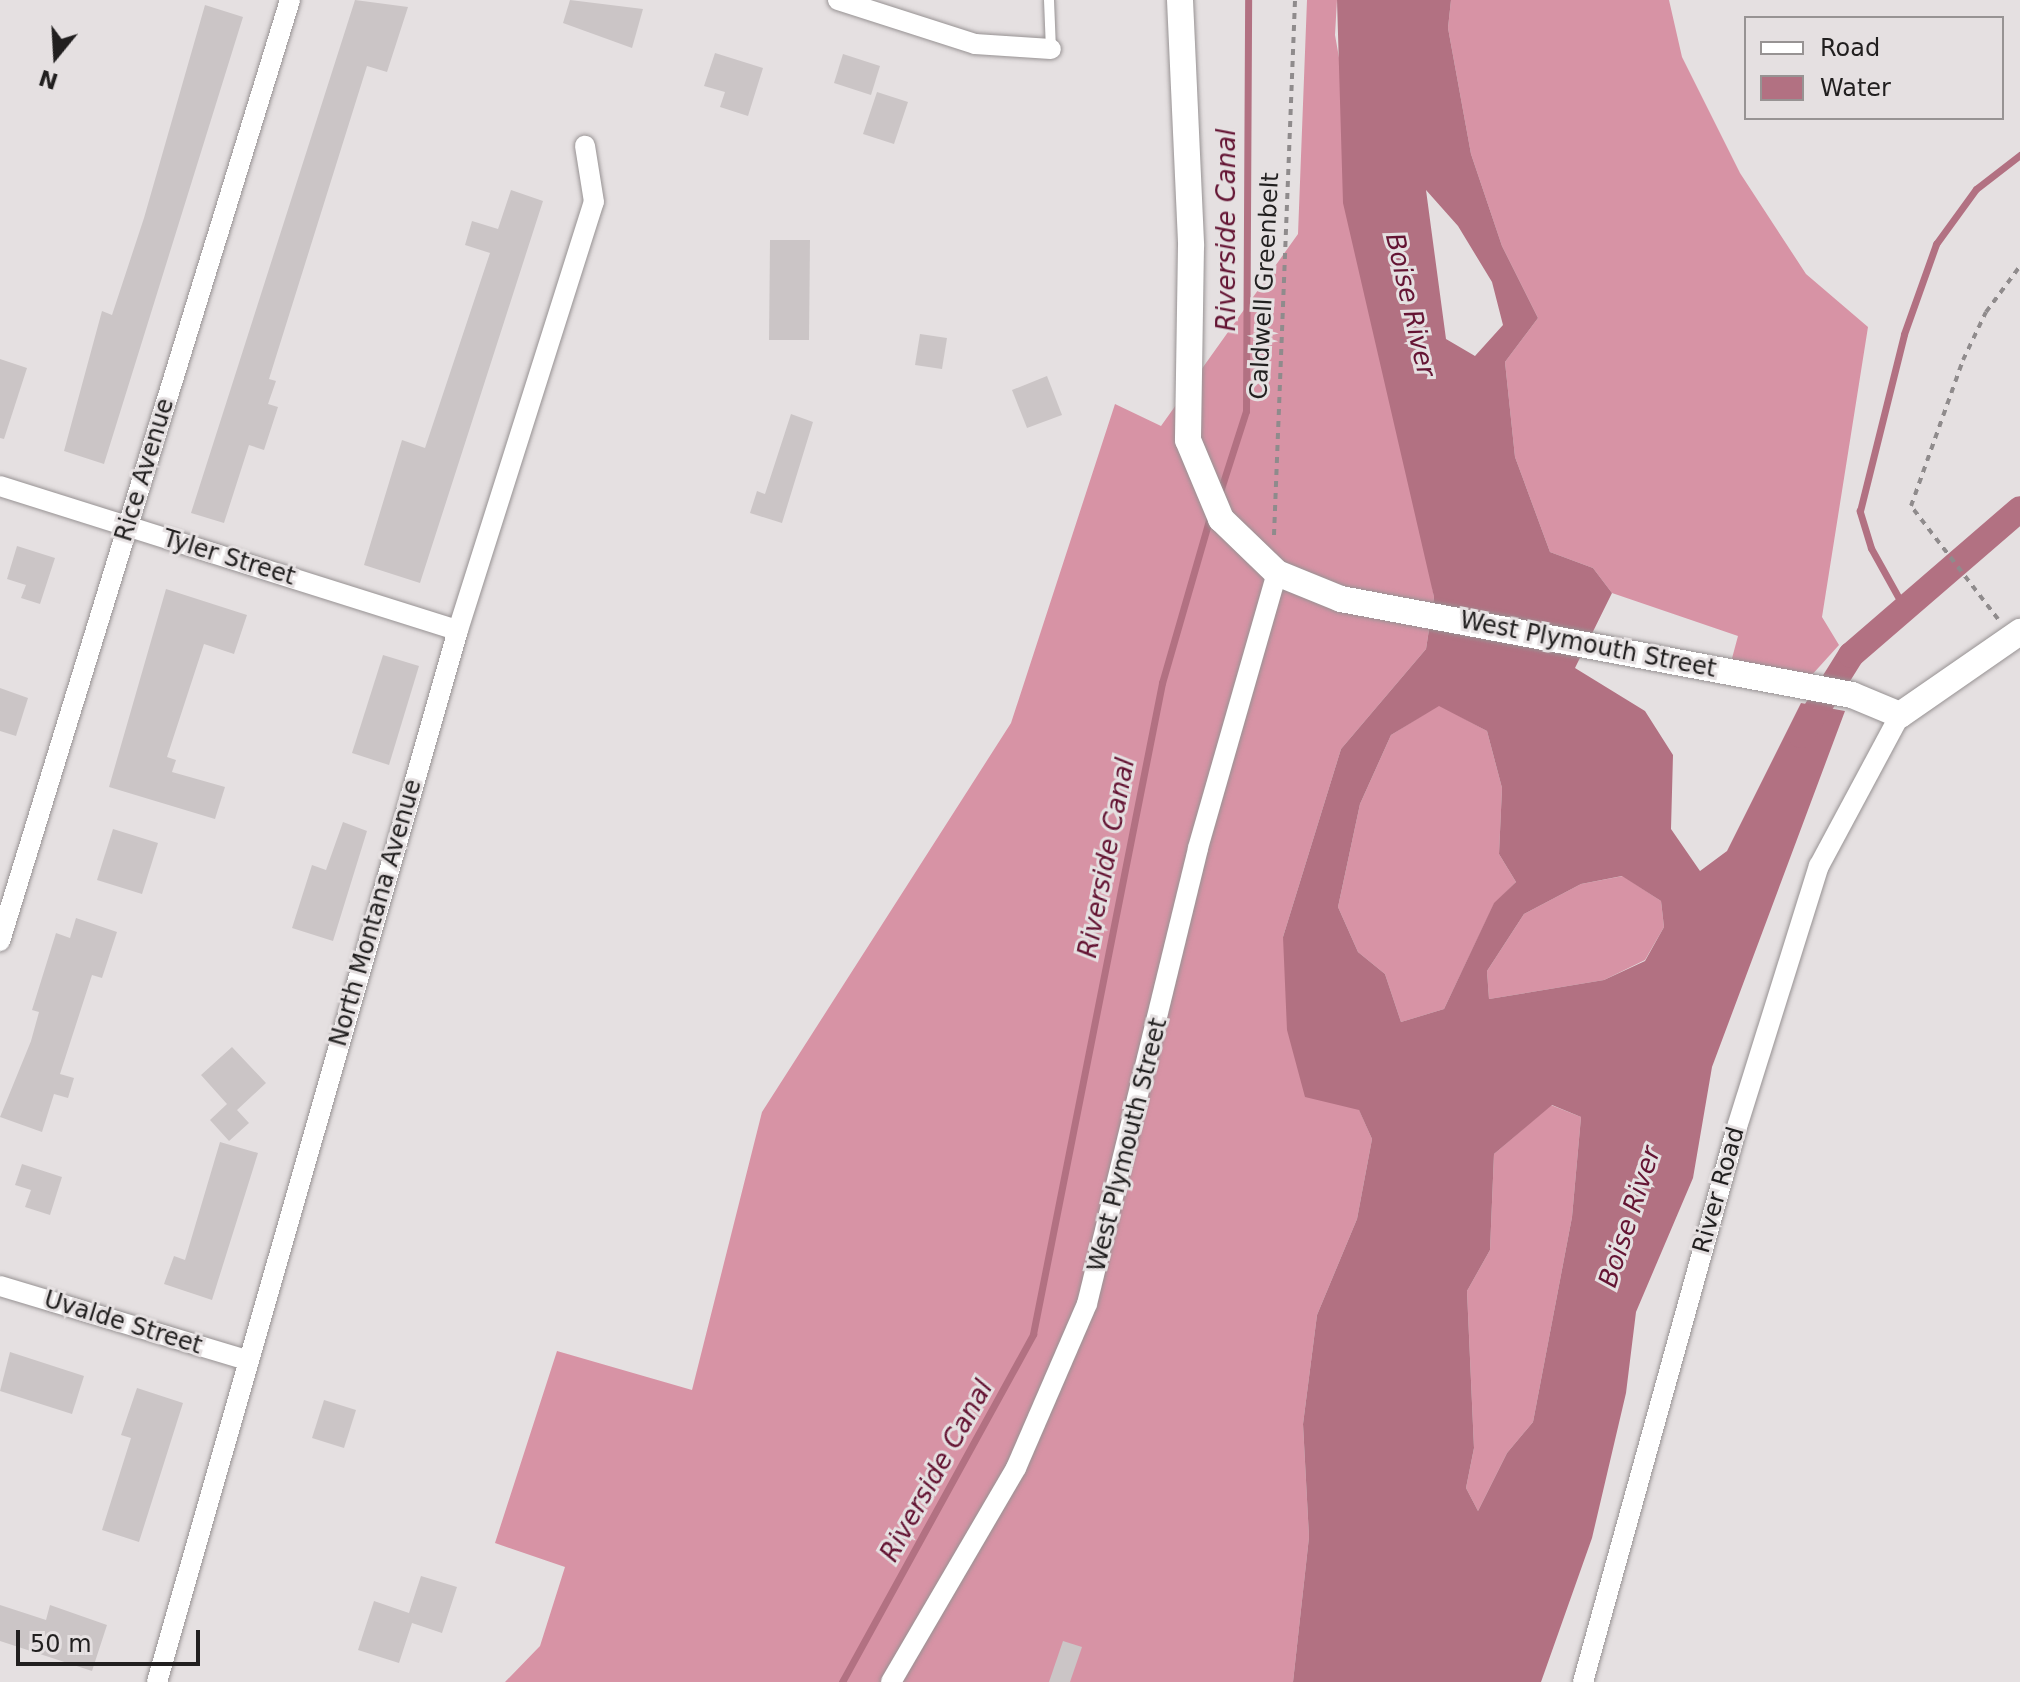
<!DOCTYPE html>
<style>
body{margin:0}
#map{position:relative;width:2020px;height:1682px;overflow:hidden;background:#e5e0e1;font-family:"DejaVu Sans",sans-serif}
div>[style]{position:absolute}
.forest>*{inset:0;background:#d793a5}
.water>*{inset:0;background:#b27182}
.stream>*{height:7px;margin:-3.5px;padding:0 3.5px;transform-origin:3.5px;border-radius:3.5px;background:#b27182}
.canal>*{height:26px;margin:-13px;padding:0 13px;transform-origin:13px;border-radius:13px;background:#b27182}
.building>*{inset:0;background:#cbc5c6}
.path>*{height:4px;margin-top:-2px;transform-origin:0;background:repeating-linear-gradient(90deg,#8f8b8c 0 6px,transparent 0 12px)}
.roads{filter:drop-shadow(0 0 2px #979293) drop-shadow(0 0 2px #979293)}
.service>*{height:10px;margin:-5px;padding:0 5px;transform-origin:5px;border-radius:5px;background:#fff}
.minor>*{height:20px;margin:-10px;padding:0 10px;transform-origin:10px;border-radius:10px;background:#fff}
.tertiary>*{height:26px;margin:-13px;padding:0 13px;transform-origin:13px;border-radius:13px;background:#fff}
span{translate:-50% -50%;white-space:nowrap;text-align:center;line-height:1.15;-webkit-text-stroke:6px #e5e0e1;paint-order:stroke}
.street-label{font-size:24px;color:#211f1f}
.water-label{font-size:26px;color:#641433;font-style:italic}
.legend{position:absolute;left:1744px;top:16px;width:260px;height:104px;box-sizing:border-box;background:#e5e0e1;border:2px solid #979393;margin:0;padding:10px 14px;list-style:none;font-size:24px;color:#211f1f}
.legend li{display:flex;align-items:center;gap:16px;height:40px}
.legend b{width:40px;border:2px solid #979393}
.north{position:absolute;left:16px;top:16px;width:80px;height:80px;-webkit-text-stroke:6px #e5e0e1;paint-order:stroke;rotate:198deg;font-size:22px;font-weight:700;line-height:32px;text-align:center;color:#211f1f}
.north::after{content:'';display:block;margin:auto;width:28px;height:36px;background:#211f1f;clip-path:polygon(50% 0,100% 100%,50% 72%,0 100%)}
.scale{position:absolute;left:16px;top:1630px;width:184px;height:36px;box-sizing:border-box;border:4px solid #211f1f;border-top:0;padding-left:10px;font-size:24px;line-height:28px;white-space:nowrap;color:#211f1f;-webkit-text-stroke:6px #e5e0e1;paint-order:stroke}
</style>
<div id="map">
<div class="forest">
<div style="clip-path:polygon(1307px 0,1337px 0,1335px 35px,1434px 597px,1426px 649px,1341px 749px,1283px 937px,1372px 1139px,1357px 1219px,1317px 1315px,1303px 1424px,1309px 1537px,1293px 1682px,505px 1682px,540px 1646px,565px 1567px,495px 1543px,557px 1351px,692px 1390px,762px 1112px,1011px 723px,1115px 404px,1161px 426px,1298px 234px)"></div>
<div style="clip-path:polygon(1451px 0,1669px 0,1682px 57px,1740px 173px,1806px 274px,1868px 327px,1822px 617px,1839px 645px,1810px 677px,1731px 662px,1738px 636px,1612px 593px,1593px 568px,1550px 552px,1515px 457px,1505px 362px,1538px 318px,1502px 246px,1471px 154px,1448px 28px)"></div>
<div style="clip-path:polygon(1439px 705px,1487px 731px,1502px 788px,1499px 854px,1516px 882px,1494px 904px,1444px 1009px,1401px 1022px,1385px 974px,1358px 952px,1338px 907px,1360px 804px,1391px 735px)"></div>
<div style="clip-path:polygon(1623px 876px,1661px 901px,1664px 927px,1645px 960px,1604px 980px,1489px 999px,1487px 971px,1524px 914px,1581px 884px)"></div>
<div style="clip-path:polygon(1551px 1105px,1581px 1117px,1572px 1217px,1533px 1422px,1507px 1453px,1478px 1511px,1466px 1488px,1474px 1448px,1467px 1291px,1490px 1250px,1494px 1154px)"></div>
</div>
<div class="water">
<div style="clip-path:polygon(evenodd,1337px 0,1451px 0,1448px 28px,1471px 154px,1502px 246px,1538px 318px,1505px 362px,1515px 457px,1550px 552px,1593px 568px,1612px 593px,1575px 668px,1645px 711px,1673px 755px,1671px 829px,1700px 871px,1727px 851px,1801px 703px,1845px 711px,1712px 1067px,1693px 1178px,1636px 1312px,1626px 1393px,1592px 1538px,1541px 1682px,1293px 1682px,1309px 1537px,1303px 1424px,1317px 1315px,1357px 1219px,1372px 1139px,1359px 1110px,1305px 1097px,1287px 1030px,1283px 937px,1341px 749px,1426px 649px,1434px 597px,1343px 203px,1337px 0,1426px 190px,1458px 226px,1492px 282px,1503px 325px,1475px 356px,1446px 339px,1426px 190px,1337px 0,1439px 706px,1487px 731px,1502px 788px,1499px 854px,1516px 882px,1494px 903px,1444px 1009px,1401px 1022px,1385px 974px,1358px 952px,1338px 907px,1360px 804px,1391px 735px,1439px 706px,1337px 0,1622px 876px,1661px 901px,1664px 927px,1645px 961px,1604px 980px,1489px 999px,1487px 971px,1524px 914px,1581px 884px,1622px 876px,1337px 0,1552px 1105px,1581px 1117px,1572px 1217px,1533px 1422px,1507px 1453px,1478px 1511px,1466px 1488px,1474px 1448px,1467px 1291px,1490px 1250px,1494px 1154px,1552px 1105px)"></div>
</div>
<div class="stream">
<div style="left:1219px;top:495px;width:88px;rotate:-72.2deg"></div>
<div style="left:1246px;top:411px;width:411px;rotate:-89.7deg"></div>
<div style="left:1906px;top:611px;width:72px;rotate:-119.1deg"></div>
<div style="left:1871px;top:548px;width:39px;rotate:-107deg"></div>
<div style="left:1860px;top:511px;width:182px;rotate:-76deg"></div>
<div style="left:1904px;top:334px;width:96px;rotate:-70.4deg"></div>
<div style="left:1936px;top:244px;width:68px;rotate:-54deg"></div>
<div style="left:1976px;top:189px;width:56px;rotate:-37.7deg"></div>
<div style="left:842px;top:1682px;width:397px;rotate:-61.2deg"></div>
<div style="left:1033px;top:1334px;width:664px;rotate:-78.79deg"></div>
<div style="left:1162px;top:683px;width:177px;rotate:-73.9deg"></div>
</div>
<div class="canal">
<div style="left:1801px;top:735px;width:94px;rotate:-58deg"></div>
<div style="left:1851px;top:655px;width:223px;rotate:-40.8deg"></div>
</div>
<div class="building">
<div style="clip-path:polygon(355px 0,408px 7px,387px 72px,367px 66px,269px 379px,276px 381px,268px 404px,278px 407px,264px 450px,249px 445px,224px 523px,191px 513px)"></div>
<div style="clip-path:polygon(570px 0,643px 9px,632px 48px,563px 23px)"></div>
<div style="clip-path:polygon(205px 5px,243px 17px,104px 464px,64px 451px,102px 311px,112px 315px,144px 218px)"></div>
<div style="clip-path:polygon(715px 53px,763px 68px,748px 116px,720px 107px,725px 92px,704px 86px)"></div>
<div style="clip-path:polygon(843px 54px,880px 66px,871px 95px,834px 83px)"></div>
<div style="clip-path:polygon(877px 92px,908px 102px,894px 144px,863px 134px)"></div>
<div style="clip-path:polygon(511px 190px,543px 201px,420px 583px,364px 565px,402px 440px,425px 448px,490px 253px,465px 245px,472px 221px,498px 229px)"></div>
<div style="clip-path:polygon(770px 240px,810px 240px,809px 340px,769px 340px)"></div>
<div style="clip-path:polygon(920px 334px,947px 338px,942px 369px,915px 365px)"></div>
<div style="clip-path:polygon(0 359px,27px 368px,4px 439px,0 438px)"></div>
<div style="clip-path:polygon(1047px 376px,1062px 415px,1027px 428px,1012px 390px)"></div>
<div style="clip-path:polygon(791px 414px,813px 422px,782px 523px,750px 513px,757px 491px,765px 494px)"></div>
<div style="clip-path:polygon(17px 546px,55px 558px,40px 604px,21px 598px,26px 585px,7px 579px)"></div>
<div style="clip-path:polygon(166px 589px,247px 615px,234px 654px,204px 644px,167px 757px,176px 760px,172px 772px,225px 787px,215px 819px,109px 787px)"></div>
<div style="clip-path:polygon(383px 655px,419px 666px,389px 765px,352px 753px)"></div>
<div style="clip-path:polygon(0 688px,28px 698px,16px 736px,0 731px)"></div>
<div style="clip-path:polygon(343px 822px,367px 831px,333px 941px,292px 928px,312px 865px,326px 870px)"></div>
<div style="clip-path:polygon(113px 829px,158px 843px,142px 894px,97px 880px)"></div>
<div style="clip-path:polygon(76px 918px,117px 932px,102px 978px,92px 975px,60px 1074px,74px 1078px,68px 1098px,54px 1094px,42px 1132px,0 1117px,31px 1041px,39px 1012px,32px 1010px,56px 933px,70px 938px)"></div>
<div style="clip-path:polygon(232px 1047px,266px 1083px,237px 1110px,249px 1123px,229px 1141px,210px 1120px,227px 1104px,201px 1075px)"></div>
<div style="clip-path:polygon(220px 1142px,258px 1153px,212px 1300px,164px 1284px,174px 1256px,185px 1260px)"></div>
<div style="clip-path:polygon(22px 1164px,62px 1177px,50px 1215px,25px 1207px,31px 1190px,15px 1185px)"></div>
<div style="clip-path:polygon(10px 1352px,84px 1376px,72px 1414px,0 1391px)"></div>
<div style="clip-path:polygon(137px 1388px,183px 1403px,139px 1542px,102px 1530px,131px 1438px,121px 1435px)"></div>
<div style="clip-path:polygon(324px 1400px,356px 1410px,344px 1448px,312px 1438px)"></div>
<div style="clip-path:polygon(421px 1576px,457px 1587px,442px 1633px,412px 1623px,399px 1663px,358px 1650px,374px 1601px,409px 1613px)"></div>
<div style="clip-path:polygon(0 1605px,46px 1620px,50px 1605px,107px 1625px,92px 1671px,0 1641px)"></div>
<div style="clip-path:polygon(1063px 1641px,1082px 1647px,1070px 1682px,1049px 1682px)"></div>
</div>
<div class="path">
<div style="left:1274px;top:535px;width:535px;rotate:-87.75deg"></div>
<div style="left:1998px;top:619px;width:143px;rotate:-127.6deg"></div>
<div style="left:1911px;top:506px;width:155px;rotate:-70.4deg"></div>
<div style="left:1963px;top:360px;width:53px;rotate:-64.4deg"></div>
<div style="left:1986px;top:312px;width:57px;rotate:-53.5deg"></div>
</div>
<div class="roads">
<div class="service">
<div style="left:1049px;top:0;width:49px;rotate:87.7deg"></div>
</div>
<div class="minor">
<div style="left:838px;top:0;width:144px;rotate:17.8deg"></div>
<div style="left:975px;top:44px;width:76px;rotate:3.8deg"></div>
<div style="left:0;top:486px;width:480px;rotate:17.5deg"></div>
<div style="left:0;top:941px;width:985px;rotate:-72.87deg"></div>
<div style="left:0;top:1286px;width:257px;rotate:16.7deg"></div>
<div style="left:157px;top:1682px;width:1094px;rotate:-74.03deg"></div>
<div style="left:458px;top:630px;width:449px;rotate:-72.4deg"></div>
<div style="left:594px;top:202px;width:57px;rotate:-99.1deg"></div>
<div style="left:891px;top:1682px;width:248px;rotate:-59.7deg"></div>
<div style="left:1016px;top:1468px;width:179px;rotate:-66.6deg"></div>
<div style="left:1087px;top:1304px;width:469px;rotate:-76.3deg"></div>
<div style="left:1198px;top:848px;width:286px;rotate:-74deg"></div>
<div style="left:1583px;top:1682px;width:576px;rotate:-74.49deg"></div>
<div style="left:1737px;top:1127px;width:274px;rotate:-72.6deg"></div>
<div style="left:1819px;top:866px;width:171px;rotate:-61.8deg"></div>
</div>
<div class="tertiary">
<div style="left:1180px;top:0;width:246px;rotate:87.4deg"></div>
<div style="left:1191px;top:246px;width:194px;rotate:90.9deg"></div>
<div style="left:1188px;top:440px;width:86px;rotate:67.3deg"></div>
<div style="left:1221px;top:519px;width:78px;rotate:44deg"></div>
<div style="left:1277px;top:573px;width:69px;rotate:22.1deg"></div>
<div style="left:1341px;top:599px;width:520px;rotate:10.64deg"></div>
<div style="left:1852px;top:695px;width:52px;rotate:22.6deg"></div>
<div style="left:1900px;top:715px;width:146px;rotate:-34.7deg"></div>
</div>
</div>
<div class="street-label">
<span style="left:1265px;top:286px;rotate:-87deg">Caldwell Greenbelt</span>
<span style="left:145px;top:470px;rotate:-73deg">Rice Avenue</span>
<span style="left:229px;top:558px;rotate:17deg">Tyler Street</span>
<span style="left:1588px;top:645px;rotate:11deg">West Plymouth Street</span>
<span style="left:376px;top:913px;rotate:-74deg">North Montana Avenue</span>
<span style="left:1128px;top:1145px;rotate:-76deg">West Plymouth Street</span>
<span style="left:1719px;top:1190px;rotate:-74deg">River Road</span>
<span style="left:123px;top:1323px;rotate:17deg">Uvalde Street</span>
</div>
<div class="water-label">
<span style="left:1227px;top:230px;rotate:-90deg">Riverside Canal</span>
<span style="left:1410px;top:305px;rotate:77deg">Boise River</span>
<span style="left:1107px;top:858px;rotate:-79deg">Riverside Canal</span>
<span style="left:1630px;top:1217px;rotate:-72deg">Boise River</span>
<span style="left:937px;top:1471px;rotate:-61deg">Riverside Canal</span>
</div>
<ul class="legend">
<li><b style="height:10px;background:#fff"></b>Road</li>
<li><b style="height:22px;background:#b27182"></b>Water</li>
</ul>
<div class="north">N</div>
<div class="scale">50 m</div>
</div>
